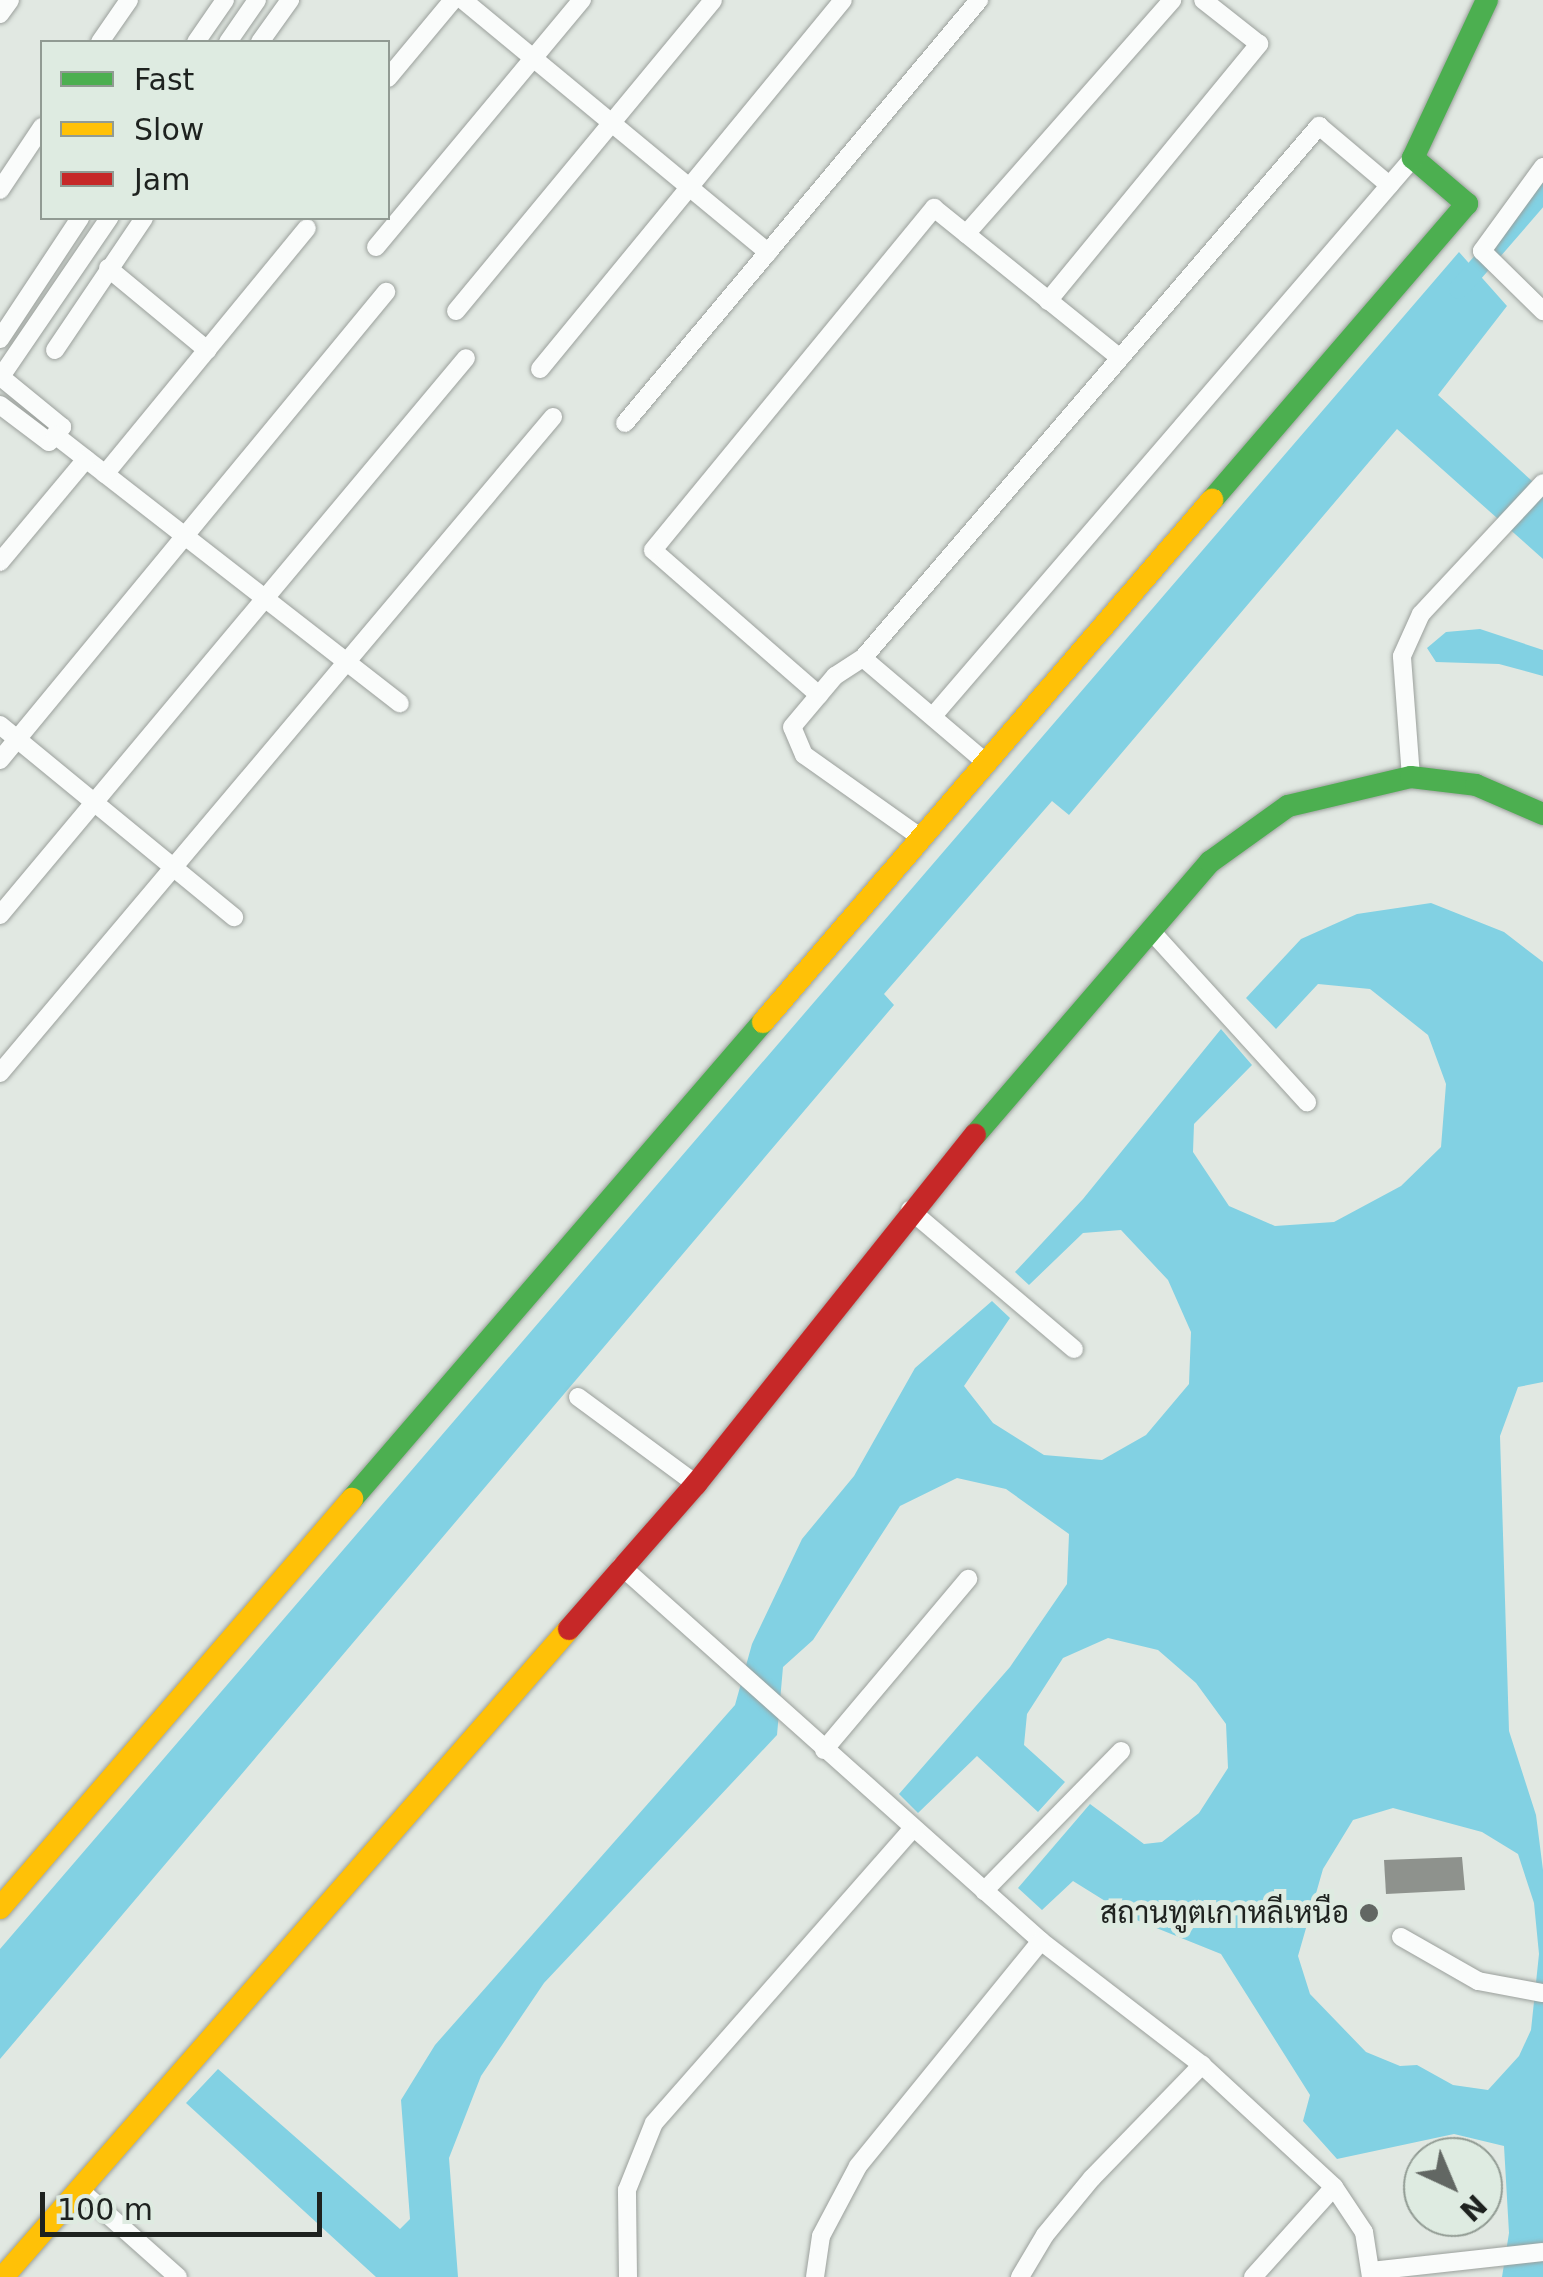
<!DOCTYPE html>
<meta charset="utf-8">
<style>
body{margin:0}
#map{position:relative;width:1543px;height:2277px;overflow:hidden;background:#e1e8e2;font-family:"DejaVu Sans",Sarabun,sans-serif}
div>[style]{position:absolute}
.water>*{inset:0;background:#82d1e3}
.canal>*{height:20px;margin:-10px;padding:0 10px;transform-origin:10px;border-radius:10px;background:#82d1e3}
.building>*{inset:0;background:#8e928d}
.roads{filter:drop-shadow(0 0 2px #9ba09c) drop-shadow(0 0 2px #9ba09c)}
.street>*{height:18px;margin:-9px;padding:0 9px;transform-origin:9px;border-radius:9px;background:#fafcfb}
.fast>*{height:22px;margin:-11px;padding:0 11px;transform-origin:11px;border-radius:11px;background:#4caf50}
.slow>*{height:22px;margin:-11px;padding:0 11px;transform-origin:11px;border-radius:11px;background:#ffc107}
.jam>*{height:22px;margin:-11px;padding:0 11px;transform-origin:11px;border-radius:11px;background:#c62828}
.dots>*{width:28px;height:28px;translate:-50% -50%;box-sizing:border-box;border:5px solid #deebe1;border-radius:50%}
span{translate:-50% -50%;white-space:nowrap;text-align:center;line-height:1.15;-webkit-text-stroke:10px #deebe1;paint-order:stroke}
.poi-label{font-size:30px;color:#1e221f}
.right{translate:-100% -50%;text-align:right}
.legend{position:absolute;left:40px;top:40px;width:350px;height:180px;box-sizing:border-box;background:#deebe1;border:2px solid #919b93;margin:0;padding:12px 18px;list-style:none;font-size:30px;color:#1e221f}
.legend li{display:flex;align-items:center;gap:20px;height:50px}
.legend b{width:50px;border:2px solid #919b93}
.north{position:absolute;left:1403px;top:2137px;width:100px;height:100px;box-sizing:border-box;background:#deebe1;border:2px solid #919b93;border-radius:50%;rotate:136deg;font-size:28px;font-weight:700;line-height:40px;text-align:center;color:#1e221f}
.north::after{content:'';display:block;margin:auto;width:35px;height:45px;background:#626763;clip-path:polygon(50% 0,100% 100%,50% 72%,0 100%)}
.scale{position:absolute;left:40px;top:2192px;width:282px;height:45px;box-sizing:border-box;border:5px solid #1e221f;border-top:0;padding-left:12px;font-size:30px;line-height:35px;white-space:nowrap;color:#1e221f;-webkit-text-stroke:8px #deebe1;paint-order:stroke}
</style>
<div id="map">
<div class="water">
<div style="clip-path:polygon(1459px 252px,1507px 306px,1438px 395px,1543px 491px,1543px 559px,1397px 429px,1069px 815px,1052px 801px,884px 994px,894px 1005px,0 2059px,0 1949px)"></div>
<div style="clip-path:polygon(1480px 629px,1543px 650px,1543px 676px,1499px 664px,1436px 662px,1427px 648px,1446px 632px)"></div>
<div style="clip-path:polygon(evenodd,1431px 903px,1504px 932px,1543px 962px,1543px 1382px,1518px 1387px,1500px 1436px,1509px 1731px,1536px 1815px,1543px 1870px,1543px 2277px,1502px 2277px,1509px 2233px,1504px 2146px,1454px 2134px,1337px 2159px,1303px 2121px,1310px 2095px,1221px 1954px,1134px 1919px,1073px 1881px,1042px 1910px,1018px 1888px,1090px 1804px,1144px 1844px,1162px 1842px,1199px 1813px,1228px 1768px,1226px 1724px,1196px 1683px,1158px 1650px,1108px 1638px,1063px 1658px,1027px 1714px,1024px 1745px,1065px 1782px,1038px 1812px,977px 1756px,918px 1813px,899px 1794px,1010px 1667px,1067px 1584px,1069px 1534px,1006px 1489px,957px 1478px,900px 1506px,813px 1640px,783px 1667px,777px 1735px,544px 1983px,481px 2076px,449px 2158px,458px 2277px,376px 2277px,186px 2103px,218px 2069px,400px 2229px,410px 2219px,401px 2100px,435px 2045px,735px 1705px,752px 1644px,802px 1539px,854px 1476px,915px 1368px,992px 1301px,1010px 1318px,964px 1386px,993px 1423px,1044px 1455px,1102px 1460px,1146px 1435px,1189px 1384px,1191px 1332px,1168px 1280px,1121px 1230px,1083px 1233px,1029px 1285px,1015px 1272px,1083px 1199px,1221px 1029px,1252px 1065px,1194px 1124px,1193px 1152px,1229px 1206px,1275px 1226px,1334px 1222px,1401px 1186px,1441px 1147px,1446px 1084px,1428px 1035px,1370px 989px,1318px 984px,1276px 1029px,1246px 998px,1301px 939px,1357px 914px,1431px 903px,1393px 1808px,1482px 1832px,1518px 1854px,1534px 1903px,1539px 1954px,1531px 2030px,1519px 2056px,1488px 2090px,1453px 2085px,1417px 2065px,1400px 2066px,1366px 2052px,1310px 1994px,1298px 1956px,1323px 1869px,1353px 1820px,1393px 1808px)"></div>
</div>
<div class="canal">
<div style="left:1459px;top:289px;width:128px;rotate:-49.1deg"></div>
</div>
<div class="building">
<div style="clip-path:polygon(1462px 1857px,1465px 1890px,1386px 1894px,1384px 1860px)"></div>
</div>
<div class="roads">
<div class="street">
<div style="left:463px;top:0;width:396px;rotate:39.6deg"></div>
<div style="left:0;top:14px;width:17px;rotate:-54deg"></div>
<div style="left:100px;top:42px;width:51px;rotate:-55.4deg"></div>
<div style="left:196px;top:42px;width:51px;rotate:-55.4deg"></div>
<div style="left:228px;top:42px;width:51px;rotate:-55.4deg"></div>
<div style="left:260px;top:42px;width:52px;rotate:-54.5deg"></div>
<div style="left:388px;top:78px;width:102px;rotate:-50.2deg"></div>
<div style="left:1543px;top:167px;width:104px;rotate:126deg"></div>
<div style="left:1482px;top:251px;width:86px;rotate:44.5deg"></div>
<div style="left:0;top:190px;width:76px;rotate:-56.3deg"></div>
<div style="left:966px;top:234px;width:312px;rotate:-48.6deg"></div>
<div style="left:376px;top:247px;width:322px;rotate:-50.2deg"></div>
<div style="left:108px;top:268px;width:129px;rotate:39.6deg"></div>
<div style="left:1048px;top:301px;width:333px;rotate:-50.6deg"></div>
<div style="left:1259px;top:44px;width:71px;rotate:-141.8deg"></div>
<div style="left:456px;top:311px;width:403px;rotate:-50.4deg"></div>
<div style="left:0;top:339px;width:145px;rotate:-56.5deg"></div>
<div style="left:55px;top:350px;width:159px;rotate:-56deg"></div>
<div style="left:540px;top:369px;width:477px;rotate:-50.6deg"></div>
<div style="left:0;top:378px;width:194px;rotate:-55.7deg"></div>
<div style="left:0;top:405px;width:61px;rotate:37.1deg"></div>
<div style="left:49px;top:442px;width:20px;rotate:-49deg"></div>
<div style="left:62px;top:427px;width:79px;rotate:-140.7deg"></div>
<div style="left:625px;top:423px;width:552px;rotate:-50.07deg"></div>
<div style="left:55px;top:435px;width:437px;rotate:37.9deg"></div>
<div style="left:105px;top:474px;width:318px;rotate:-50.6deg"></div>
<div style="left:0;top:562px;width:134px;rotate:-50.1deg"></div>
<div style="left:863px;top:658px;width:701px;rotate:-49.4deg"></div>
<div style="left:1319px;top:126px;width:92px;rotate:40.1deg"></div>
<div style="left:819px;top:695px;width:220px;rotate:-138.9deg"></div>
<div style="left:653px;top:550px;width:443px;rotate:-50.6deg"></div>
<div style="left:934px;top:208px;width:239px;rotate:38.9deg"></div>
<div style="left:933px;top:716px;width:736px;rotate:-49.3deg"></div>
<div style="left:0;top:725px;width:303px;rotate:39.4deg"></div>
<div style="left:0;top:760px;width:607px;rotate:-50.48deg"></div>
<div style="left:1411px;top:777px;width:121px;rotate:-94.3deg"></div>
<div style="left:1402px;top:656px;width:46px;rotate:-65.7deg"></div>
<div style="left:1421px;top:614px;width:179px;rotate:-47deg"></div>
<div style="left:920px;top:837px;width:142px;rotate:-144.7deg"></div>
<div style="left:804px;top:755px;width:30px;rotate:-113deg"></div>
<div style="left:792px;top:727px;width:67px;rotate:-49.9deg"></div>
<div style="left:835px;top:676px;width:33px;rotate:-33deg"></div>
<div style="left:863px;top:658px;width:160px;rotate:40.4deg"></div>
<div style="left:0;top:915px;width:726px;rotate:-50.08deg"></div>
<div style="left:1153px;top:933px;width:229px;rotate:47.7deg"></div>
<div style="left:0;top:1073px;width:858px;rotate:-49.87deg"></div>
<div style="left:910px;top:1210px;width:215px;rotate:40.3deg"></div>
<div style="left:578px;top:1397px;width:147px;rotate:36.4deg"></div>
<div style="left:621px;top:1566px;width:563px;rotate:41.76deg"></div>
<div style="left:1041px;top:1941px;width:203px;rotate:37.6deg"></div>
<div style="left:1202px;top:2065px;width:180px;rotate:42.7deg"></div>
<div style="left:1334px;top:2187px;width:54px;rotate:56.3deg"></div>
<div style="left:1364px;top:2232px;width:46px;rotate:81.2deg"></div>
<div style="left:824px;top:1750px;width:224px;rotate:-49.9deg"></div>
<div style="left:984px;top:1891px;width:196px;rotate:-45.6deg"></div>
<div style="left:1401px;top:1937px;width:89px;rotate:29.7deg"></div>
<div style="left:1478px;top:1981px;width:66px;rotate:10.5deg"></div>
<div style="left:80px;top:2190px;width:131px;rotate:41.6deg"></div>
<div style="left:1371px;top:2271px;width:173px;rotate:-6.3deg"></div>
<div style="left:628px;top:2277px;width:87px;rotate:-90.7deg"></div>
<div style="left:627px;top:2190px;width:72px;rotate:-68.1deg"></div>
<div style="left:654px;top:2123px;width:393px;rotate:-48.7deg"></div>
<div style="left:815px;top:2277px;width:41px;rotate:-81.7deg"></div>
<div style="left:821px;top:2236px;width:79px;rotate:-62.1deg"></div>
<div style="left:858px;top:2166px;width:290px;rotate:-50.9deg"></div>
<div style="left:1020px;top:2277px;width:49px;rotate:-59.2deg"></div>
<div style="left:1045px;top:2235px;width:74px;rotate:-50.5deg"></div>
<div style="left:1092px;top:2178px;width:158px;rotate:-45.8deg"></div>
<div style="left:1253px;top:2277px;width:121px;rotate:-48deg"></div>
</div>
<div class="fast">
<div style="left:1212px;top:500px;width:391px;rotate:-49.3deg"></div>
<div style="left:1467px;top:204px;width:71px;rotate:-139.6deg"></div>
<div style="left:1413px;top:158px;width:174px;rotate:-64.9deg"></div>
<div style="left:975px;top:1135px;width:360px;rotate:-49.3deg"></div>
<div style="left:1210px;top:862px;width:96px;rotate:-35.7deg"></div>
<div style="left:1288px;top:806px;width:126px;rotate:-13.3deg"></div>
<div style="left:1411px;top:777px;width:65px;rotate:7deg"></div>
<div style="left:1476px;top:785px;width:73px;rotate:23.4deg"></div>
<div style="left:352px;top:1499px;width:630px;rotate:-49.25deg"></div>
</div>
<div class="slow">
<div style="left:763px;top:1022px;width:689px;rotate:-49.3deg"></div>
<div style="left:0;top:1908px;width:540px;rotate:-49.28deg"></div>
<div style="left:3px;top:2277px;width:860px;rotate:-48.86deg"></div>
</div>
<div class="jam">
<div style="left:569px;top:1629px;width:193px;rotate:-48.8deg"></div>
<div style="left:696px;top:1484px;width:447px;rotate:-51.4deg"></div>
</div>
</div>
<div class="dots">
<div style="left:1369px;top:1913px;background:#626763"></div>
</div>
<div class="poi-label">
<span class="right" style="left:1349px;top:1913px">สถานทูตเกาหลีเหนือ</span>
</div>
<ul class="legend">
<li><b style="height:12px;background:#4caf50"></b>Fast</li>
<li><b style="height:12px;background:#ffc107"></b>Slow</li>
<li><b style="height:12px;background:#c62828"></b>Jam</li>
</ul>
<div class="north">N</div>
<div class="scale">100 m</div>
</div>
